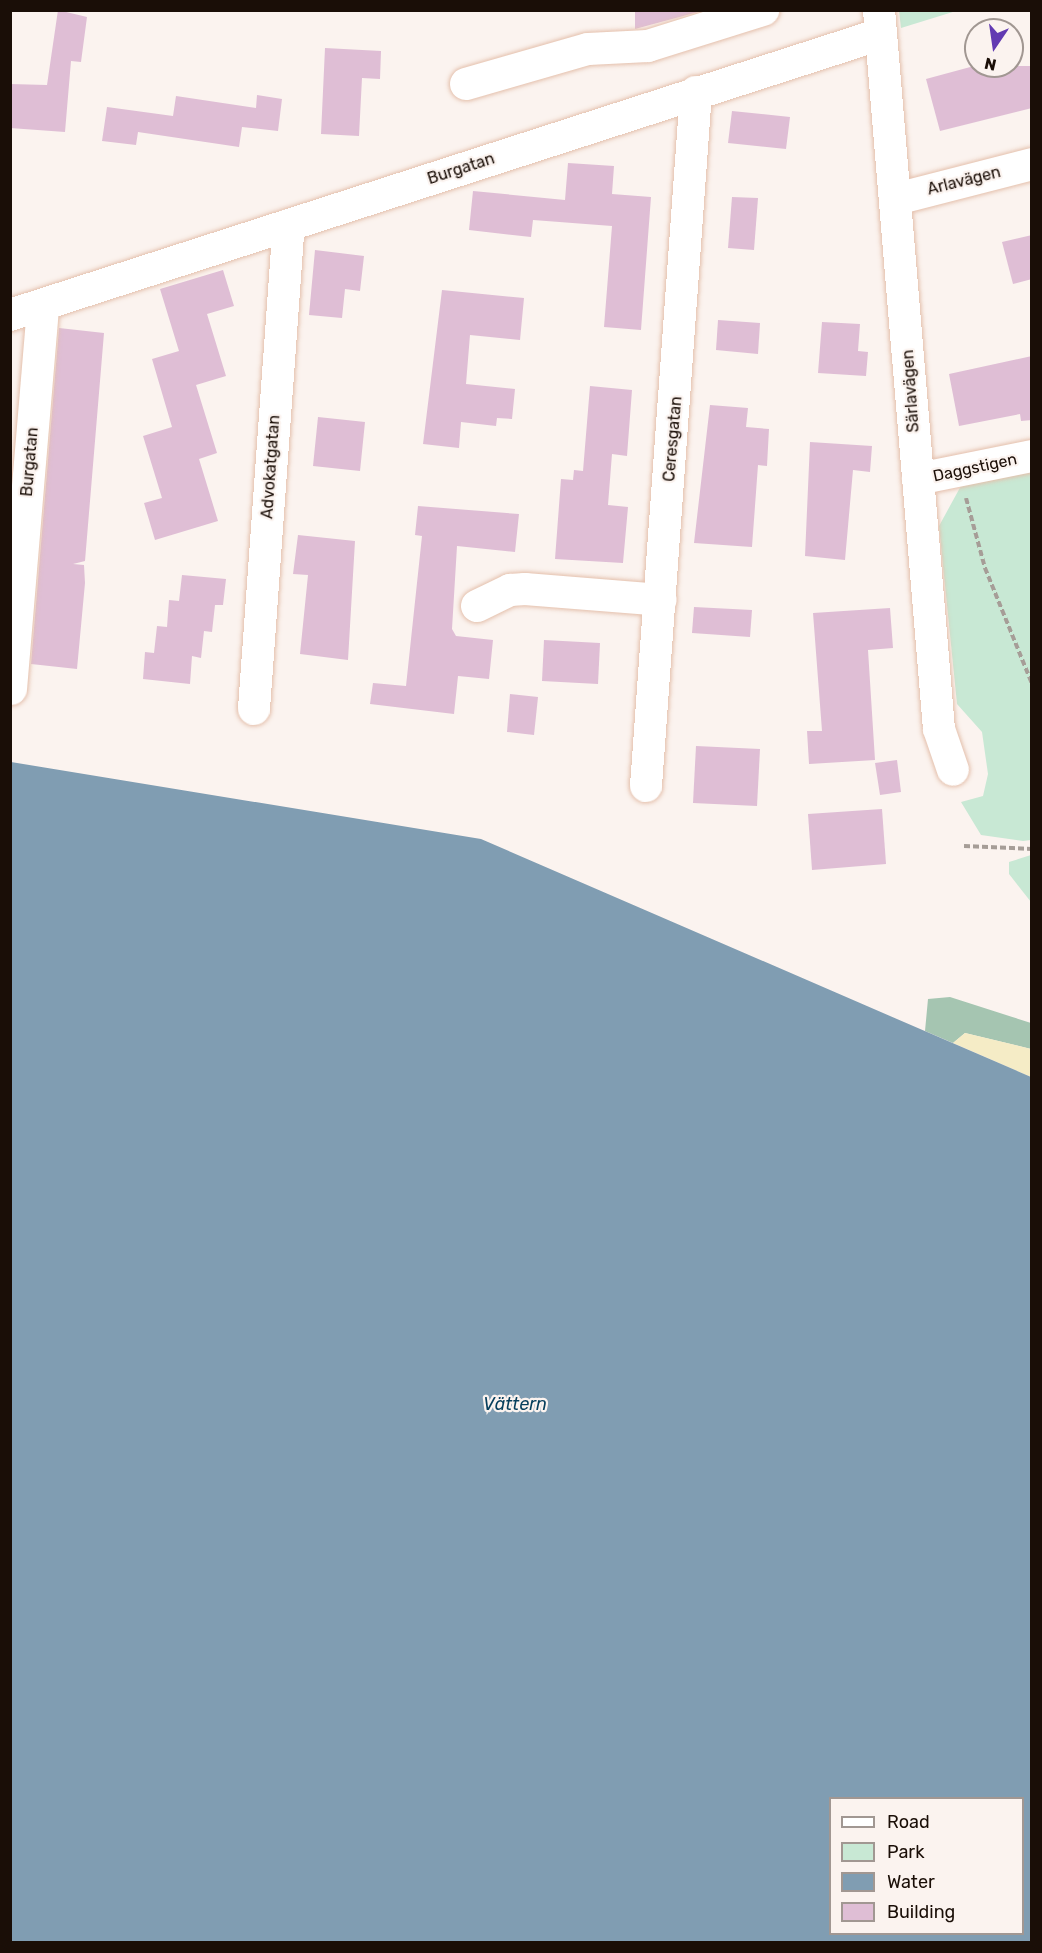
<!DOCTYPE html>
<meta charset="utf-8">
<style>
body{margin:0}
#map{position:relative;width:1042px;height:1953px;overflow:hidden;background:#fbf3ef;font-family:Rubik,sans-serif}
div>[style]{position:absolute}
.green>*{inset:0;background:#c8e8d4}
.forest>*{inset:0;background:#a5c5b1}
.sand>*{inset:0;background:#f5ecc6}
.water>*{inset:0;background:#809db2}
.building>*{inset:0;background:#dfbed5}
.path>*{height:4px;margin-top:-2px;transform-origin:0;background:repeating-linear-gradient(90deg,#a69d97 0 6px,transparent 0 9px)}
.roads{filter:drop-shadow(0 0 2px #e4c0ac) drop-shadow(0 0 2px #e4c0ac)}
.minor>*{height:32px;margin:-16px;padding:0 16px;transform-origin:16px;border-radius:16px;background:#fff}
span{translate:-50% -50%;white-space:nowrap;text-align:center;line-height:1.15;-webkit-text-stroke:4.5px #fbf3ef;paint-order:stroke}
.street-label{font-size:16px;color:#1a0e07}
.water-label{font-size:18px;color:#063e5c;font-style:italic}
.frame{position:absolute;inset:0;border:12px solid #1a0e07;pointer-events:none}
.legend{position:absolute;left:829px;top:1797px;width:195px;height:138px;box-sizing:border-box;background:#fbf3ef;border:2px solid #a19792;margin:0;padding:8px 10px;list-style:none;font-size:18px;color:#1a0e07}
.legend li{display:flex;align-items:center;gap:12px;height:30px}
.legend b{width:30px;border:2px solid #a19792}
.north{position:absolute;left:964px;top:18px;width:60px;height:60px;box-sizing:border-box;background:#fbf3ef;border:2px solid #a19792;border-radius:50%;rotate:193deg;font-size:16px;font-weight:700;line-height:24px;text-align:center;color:#1a0e07}
.north::after{content:'';display:block;margin:auto;width:21px;height:27px;background:#623ab2;clip-path:polygon(50% 0,100% 100%,50% 72%,0 100%)}
</style>
<div id="map">
<div class="green">
<div style="clip-path:polygon(899px 11px,899px 10px,956px 11px,901px 28px)"></div>
<div style="clip-path:polygon(1031px 469px,1031px 840px,1023px 841px,981px 835px,961px 802px,983px 796px,988px 774px,982px 732px,957px 704px,939px 526px,962px 484px)"></div>
<div style="clip-path:polygon(1031px 855px,1032px 855px,1031px 902px,1009px 874px,1009px 862px)"></div>
</div>
<div class="forest">
<div style="clip-path:polygon(950px 997px,1031px 1023px,1031px 1049px,965px 1033px,953px 1043px,925px 1031px,928px 999px)"></div>
</div>
<div class="sand">
<div style="clip-path:polygon(965px 1033px,1031px 1049px,1031px 1077px,953px 1043px)"></div>
</div>
<div class="water">
<div style="clip-path:polygon(evenodd,11px 762px,481px 839px,1031px 1077px,1031px 1942px,11px 1942px,11px 762px,830px 1798px,1022px 1798px,1022px 1934px,830px 1934px,830px 1798px)"></div>
</div>
<div class="building">
<div style="clip-path:polygon(58px 10px,87px 17px,81px 62px,71px 61px,65px 132px,10px 128px,10px 84px,47px 85px)"></div>
<div style="clip-path:polygon(635px 10px,698px 10px,698px 12px,635px 29px)"></div>
<div style="clip-path:polygon(325px 48px,381px 51px,380px 79px,362px 78px,359px 136px,321px 134px)"></div>
<div style="clip-path:polygon(974px 66px,1032px 66px,1032px 108px,940px 131px,926px 79px)"></div>
<div style="clip-path:polygon(257px 95px,282px 99px,278px 131px,242px 127px,239px 147px,138px 132px,136px 145px,102px 141px,107px 107px,173px 116px,176px 96px,256px 108px)"></div>
<div style="clip-path:polygon(732px 111px,790px 117px,786px 149px,728px 143px)"></div>
<div style="clip-path:polygon(568px 163px,614px 166px,612px 194px,651px 197px,641px 330px,604px 327px,612px 226px,533px 220px,531px 237px,469px 230px,473px 191px,565px 200px)"></div>
<div style="clip-path:polygon(732px 197px,758px 198px,754px 250px,728px 248px)"></div>
<div style="clip-path:polygon(1032px 235px,1032px 279px,1013px 284px,1002px 242px)"></div>
<div style="clip-path:polygon(315px 250px,364px 256px,360px 291px,345px 289px,342px 318px,309px 315px)"></div>
<div style="clip-path:polygon(223px 270px,234px 306px,207px 314px,226px 376px,196px 385px,217px 453px,199px 459px,218px 521px,155px 540px,144px 503px,162px 498px,143px 436px,172px 427px,152px 359px,179px 351px,160px 289px)"></div>
<div style="clip-path:polygon(442px 290px,524px 298px,520px 340px,470px 335px,466px 384px,515px 389px,512px 419px,497px 418px,496px 426px,461px 422px,459px 448px,423px 444px)"></div>
<div style="clip-path:polygon(718px 320px,760px 323px,758px 354px,716px 350px)"></div>
<div style="clip-path:polygon(822px 322px,860px 324px,858px 351px,868px 352px,866px 376px,818px 373px)"></div>
<div style="clip-path:polygon(59px 328px,104px 333px,85px 561px,73px 564px,84px 565px,85px 583px,77px 669px,31px 664px)"></div>
<div style="clip-path:polygon(1032px 356px,1032px 420px,1021px 421px,1020px 414px,959px 426px,949px 374px)"></div>
<div style="clip-path:polygon(590px 386px,632px 390px,627px 456px,612px 454px,608px 505px,628px 507px,623px 563px,555px 559px,561px 479px,573px 480px,574px 470px,583px 471px)"></div>
<div style="clip-path:polygon(710px 405px,748px 408px,746px 427px,769px 429px,767px 466px,758px 465px,752px 547px,694px 543px)"></div>
<div style="clip-path:polygon(318px 417px,365px 422px,360px 471px,313px 466px)"></div>
<div style="clip-path:polygon(810px 442px,872px 446px,870px 472px,853px 470px,845px 560px,805px 556px)"></div>
<div style="clip-path:polygon(418px 506px,519px 514px,515px 552px,457px 546px,452px 629px,456px 636px,493px 640px,489px 679px,458px 676px,454px 714px,370px 704px,373px 683px,406px 686px,422px 536px,415px 535px)"></div>
<div style="clip-path:polygon(298px 535px,355px 541px,348px 660px,300px 654px,308px 575px,293px 574px)"></div>
<div style="clip-path:polygon(182px 575px,226px 579px,223px 605px,215px 605px,212px 632px,204px 631px,201px 658px,192px 656px,190px 684px,143px 679px,145px 652px,154px 653px,157px 626px,167px 627px,169px 600px,179px 601px)"></div>
<div style="clip-path:polygon(694px 607px,752px 610px,750px 637px,692px 633px)"></div>
<div style="clip-path:polygon(890px 608px,893px 648px,868px 650px,875px 760px,809px 764px,807px 731px,822px 731px,813px 613px)"></div>
<div style="clip-path:polygon(544px 640px,600px 643px,598px 684px,542px 681px)"></div>
<div style="clip-path:polygon(510px 694px,538px 697px,534px 735px,507px 732px)"></div>
<div style="clip-path:polygon(696px 746px,760px 749px,757px 806px,693px 803px)"></div>
<div style="clip-path:polygon(897px 760px,901px 792px,880px 795px,875px 763px)"></div>
<div style="clip-path:polygon(882px 809px,886px 864px,812px 870px,808px 814px)"></div>
</div>
<div class="path">
<div style="left:966px;top:498px;width:73px;rotate:74.8deg"></div>
<div style="left:985px;top:568px;width:125px;rotate:67.9deg"></div>
<div style="left:964px;top:846px;width:68px;rotate:2.5deg"></div>
</div>
<div class="roads">
<div class="minor">
<div style="left:879px;top:10px;width:721px;rotate:85.23deg"></div>
<div style="left:939px;top:729px;width:43px;rotate:71.1deg"></div>
<div style="left:466px;top:84px;width:127px;rotate:-16deg"></div>
<div style="left:588px;top:49px;width:60px;rotate:-2.9deg"></div>
<div style="left:648px;top:46px;width:121px;rotate:-17.4deg"></div>
<div style="left:896px;top:199px;width:140px;rotate:-14.4deg"></div>
<div style="left:10px;top:315px;width:915px;rotate:-17.88deg"></div>
<div style="left:918px;top:479px;width:116px;rotate:-11.4deg"></div>
<div style="left:477px;top:606px;width:37px;rotate:-26deg"></div>
<div style="left:510px;top:590px;width:15px;rotate:-4deg"></div>
<div style="left:525px;top:589px;width:136px;rotate:4.6deg"></div>
<div style="left:11px;top:689px;width:384px;rotate:-85.2deg"></div>
<div style="left:254px;top:709px;width:485px;rotate:-85.9deg"></div>
<div style="left:646px;top:786px;width:696px;rotate:-85.88deg"></div>
</div>
</div>
<div class="street-label">
<span style="left:461px;top:169px;rotate:-18deg">Burgatan</span>
<span style="left:964px;top:181px;rotate:-14deg">Arlavägen</span>
<span style="left:911px;top:391px;rotate:-94deg">Särlavägen</span>
<span style="left:673px;top:439px;rotate:-85deg">Ceresgatan</span>
<span style="left:30px;top:462px;rotate:-85deg">Burgatan</span>
<span style="left:271px;top:467px;rotate:-86deg">Advokatgatan</span>
<span style="left:975px;top:468px;rotate:-12deg">Daggstigen</span>
</div>
<div class="water-label">
<span style="left:515px;top:1404px">Vättern</span>
</div>
<div class="frame"></div>
<ul class="legend">
<li><b style="height:8px;background:#fff"></b>Road</li>
<li><b style="height:16px;background:#c8e8d4"></b>Park</li>
<li><b style="height:16px;background:#809db2"></b>Water</li>
<li><b style="height:16px;background:#dfbed5"></b>Building</li>
</ul>
<div class="north">N</div>
</div>
